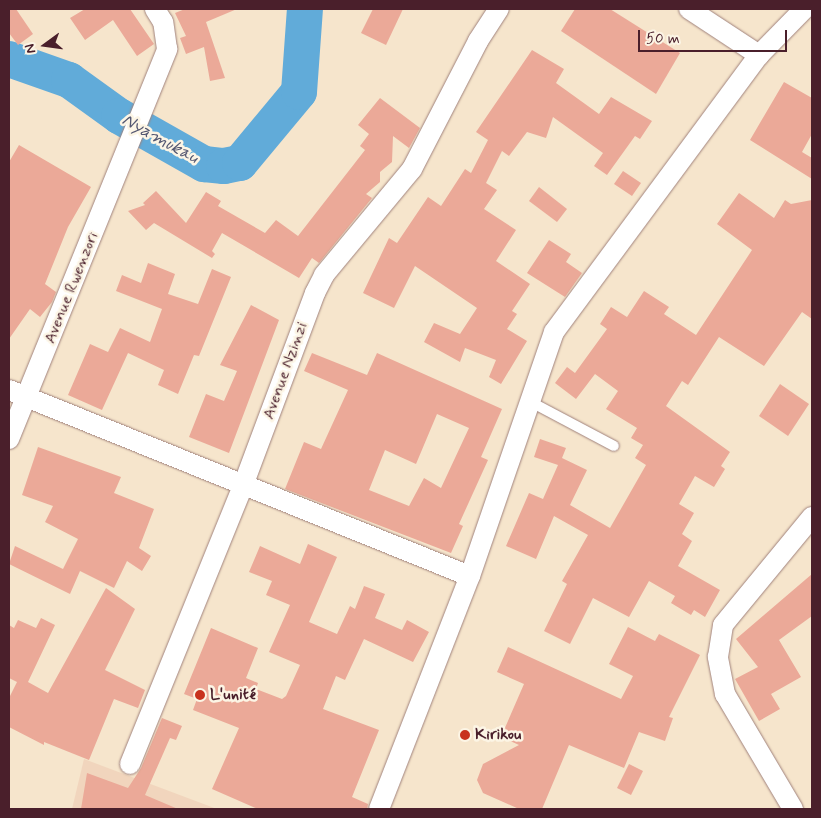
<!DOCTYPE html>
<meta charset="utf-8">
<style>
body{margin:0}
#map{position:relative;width:821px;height:818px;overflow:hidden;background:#f6e5cc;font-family:Mynerve,sans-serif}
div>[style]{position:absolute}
.built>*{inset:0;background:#f1d5bd}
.river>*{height:36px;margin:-18px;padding:0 18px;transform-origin:18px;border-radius:18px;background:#61abd9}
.building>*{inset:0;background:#eba998}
.roads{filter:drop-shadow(0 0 1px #a0827c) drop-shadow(0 0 1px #a0827c)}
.lane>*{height:10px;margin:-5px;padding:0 5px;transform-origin:5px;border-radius:5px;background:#fff}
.street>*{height:20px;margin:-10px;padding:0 10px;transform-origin:10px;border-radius:10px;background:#fff}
.dots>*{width:14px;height:14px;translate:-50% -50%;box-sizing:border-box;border:2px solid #fcf5e5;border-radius:50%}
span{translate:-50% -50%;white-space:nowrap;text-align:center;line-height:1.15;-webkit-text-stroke:5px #fcf5e5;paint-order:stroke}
.street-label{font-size:16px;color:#4a1f2b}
.poi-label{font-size:16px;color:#4a1f2b;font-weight:700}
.left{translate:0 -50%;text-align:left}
.water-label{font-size:18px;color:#535771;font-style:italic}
.frame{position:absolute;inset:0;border:10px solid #4a1f2b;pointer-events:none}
.north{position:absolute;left:20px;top:20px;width:50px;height:50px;-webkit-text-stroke:4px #fcf5e5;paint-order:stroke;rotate:256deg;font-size:14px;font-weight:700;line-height:20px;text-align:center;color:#4a1f2b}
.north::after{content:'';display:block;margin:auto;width:18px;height:22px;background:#4a1f2b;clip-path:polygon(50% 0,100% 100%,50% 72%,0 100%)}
.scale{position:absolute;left:638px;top:30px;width:149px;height:22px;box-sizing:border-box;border:2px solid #4a1f2b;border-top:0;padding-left:6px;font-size:15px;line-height:18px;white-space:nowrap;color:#4a1f2b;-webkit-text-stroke:4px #fcf5e5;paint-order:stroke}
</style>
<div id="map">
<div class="built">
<div style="clip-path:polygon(84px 759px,217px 809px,72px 809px)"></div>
</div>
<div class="river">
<div style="left:9px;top:59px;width:64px;rotate:19.3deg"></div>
<div style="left:69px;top:80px;width:62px;rotate:35.8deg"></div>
<div style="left:119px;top:116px;width:98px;rotate:29.5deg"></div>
<div style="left:204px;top:164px;width:20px;rotate:6deg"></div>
<div style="left:224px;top:166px;width:16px;rotate:-11deg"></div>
<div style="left:240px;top:163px;width:92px;rotate:-50.3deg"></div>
<div style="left:299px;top:92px;width:83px;rotate:-85.9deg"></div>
</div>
<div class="building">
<div style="clip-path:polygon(9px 9px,16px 9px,33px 34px,18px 45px,9px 33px)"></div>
<div style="clip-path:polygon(85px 9px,130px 9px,154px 44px,137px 56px,113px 20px,85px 40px,70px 18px)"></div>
<div style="clip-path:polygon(185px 9px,237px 9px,206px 22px,225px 78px,210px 81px,204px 47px,186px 54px,180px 38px,186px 36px,175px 13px)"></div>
<div style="clip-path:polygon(373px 9px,403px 9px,386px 45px,361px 33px)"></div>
<div style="clip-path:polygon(575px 9px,610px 9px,680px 53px,656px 94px,561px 31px)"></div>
<div style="clip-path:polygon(532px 50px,564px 69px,556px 83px,599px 114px,611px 97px,652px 121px,640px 139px,635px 136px,607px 175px,594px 166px,603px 153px,553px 117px,546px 138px,527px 132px,509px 156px,502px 151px,486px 183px,497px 190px,484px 209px,516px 230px,496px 261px,530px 284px,512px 311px,517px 314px,507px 329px,527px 341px,501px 384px,489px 377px,496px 360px,465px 348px,460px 362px,424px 342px,434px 323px,460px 334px,477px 308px,415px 266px,394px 308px,363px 293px,389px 238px,397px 243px,428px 197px,441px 206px,465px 169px,471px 173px,488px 140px,476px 132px)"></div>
<div style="clip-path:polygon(784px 82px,812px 98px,812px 134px,802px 152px,812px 158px,812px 179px,750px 140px)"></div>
<div style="clip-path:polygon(380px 98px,420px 128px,409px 148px,393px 136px,392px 162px,380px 172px,380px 182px,366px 194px,372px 198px,319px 263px,312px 258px,299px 278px,222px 233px,212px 251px,215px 254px,212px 258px,154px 223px,146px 230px,128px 211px,145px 205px,143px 203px,156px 191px,186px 223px,206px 192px,221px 201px,218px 206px,265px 233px,276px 220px,298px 236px,365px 150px,360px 146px,369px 134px,358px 125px)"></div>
<div style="clip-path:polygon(19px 145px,91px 187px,68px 227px,45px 284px,56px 292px,52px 302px,40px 317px,30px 309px,9px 339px,9px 162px)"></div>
<div style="clip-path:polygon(623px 171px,641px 183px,632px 196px,614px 184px)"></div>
<div style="clip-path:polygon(539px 187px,567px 209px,557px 222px,529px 201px)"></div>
<div style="clip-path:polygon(739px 193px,774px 218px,785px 200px,791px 204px,812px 200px,812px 319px,802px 312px,764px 366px,719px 337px,688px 385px,682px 381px,666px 406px,730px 452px,721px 466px,725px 469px,714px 487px,695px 476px,679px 504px,694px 513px,682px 534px,692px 541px,678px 566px,720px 590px,705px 617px,694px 610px,691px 615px,671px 603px,675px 596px,649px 581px,629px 617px,593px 598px,570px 644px,544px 631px,567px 584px,562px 581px,588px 535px,554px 516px,536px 559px,506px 546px,529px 493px,543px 499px,558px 465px,534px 457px,540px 439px,566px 448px,562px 458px,587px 470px,570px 505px,610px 528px,646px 465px,635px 458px,643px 445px,631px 438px,637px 428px,606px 409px,618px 391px,595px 374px,576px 399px,555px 383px,567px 367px,575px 373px,607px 329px,600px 324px,611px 307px,627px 317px,644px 291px,669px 307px,664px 314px,696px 335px,752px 250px,717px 224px)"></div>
<div style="clip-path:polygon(549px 240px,571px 254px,566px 262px,582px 273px,565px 297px,527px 273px)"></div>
<div style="clip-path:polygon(148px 263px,175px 274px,168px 294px,198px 304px,212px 269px,231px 277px,199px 356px,194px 355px,178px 394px,158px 385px,164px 370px,128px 353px,102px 410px,68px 395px,90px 344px,108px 352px,120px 328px,150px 342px,162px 309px,116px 291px,122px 275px,141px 283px)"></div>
<div style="clip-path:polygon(251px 305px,279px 320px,229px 453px,189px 437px,206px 394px,224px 401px,237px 371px,220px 365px)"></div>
<div style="clip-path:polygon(evenodd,312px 353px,367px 375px,377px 353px,502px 409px,481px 457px,488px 460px,459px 524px,463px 526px,451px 553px,285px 489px,304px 442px,321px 449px,348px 390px,304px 371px,312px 353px,437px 414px,469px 428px,441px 488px,424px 478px,409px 506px,369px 490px,385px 450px,416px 464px,437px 414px)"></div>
<div style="clip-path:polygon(780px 384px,809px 404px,788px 436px,759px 416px)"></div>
<div style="clip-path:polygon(38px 447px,121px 477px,114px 493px,154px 509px,139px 548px,151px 556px,142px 571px,127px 561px,114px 588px,80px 571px,70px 594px,9px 564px,15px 546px,63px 569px,78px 539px,45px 522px,53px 506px,22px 495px)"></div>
<div style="clip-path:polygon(308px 544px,337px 557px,309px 622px,337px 634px,350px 606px,355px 609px,364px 586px,385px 594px,375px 618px,402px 630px,407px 620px,429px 632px,413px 662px,364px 639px,345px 680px,336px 676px,323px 709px,379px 730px,352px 797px,368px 804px,367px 809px,258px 809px,212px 789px,239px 728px,193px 710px,197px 699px,184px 694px,211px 628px,258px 648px,246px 678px,258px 683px,256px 689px,282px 699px,286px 696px,300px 665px,269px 652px,290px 605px,266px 595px,272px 581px,249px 572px,260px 546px,300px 564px)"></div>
<div style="clip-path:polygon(812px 574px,812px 616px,779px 640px,801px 677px,771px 694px,780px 709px,759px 721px,735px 679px,758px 667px,736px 639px)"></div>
<div style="clip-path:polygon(106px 588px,135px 609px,105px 670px,145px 690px,138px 708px,114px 699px,89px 760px,44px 742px,44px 745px,9px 727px,9px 698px,17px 682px,9px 678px,9px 625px,14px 628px,18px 620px,36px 628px,41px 618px,55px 625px,28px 682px,48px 693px)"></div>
<div style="clip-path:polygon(628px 627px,655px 641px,659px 634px,700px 655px,669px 717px,673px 718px,665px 741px,639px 732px,624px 768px,569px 745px,542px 809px,519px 809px,483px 793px,477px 780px,483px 764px,519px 745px,501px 737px,524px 684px,497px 672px,508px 647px,621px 699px,633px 676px,609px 664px)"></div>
<div style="clip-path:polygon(162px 718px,182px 726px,176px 740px,170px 738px,145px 795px,178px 809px,81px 809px,87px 773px,128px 788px,141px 768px)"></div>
<div style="clip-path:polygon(629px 764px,643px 771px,631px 795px,617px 788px)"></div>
</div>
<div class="roads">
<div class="lane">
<div style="left:529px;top:401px;width:96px;rotate:27.9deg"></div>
</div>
<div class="street">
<div style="left:689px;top:9px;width:84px;rotate:33.3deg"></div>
<div style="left:9px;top:390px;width:497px;rotate:22deg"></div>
<div style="left:9px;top:439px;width:421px;rotate:-67.9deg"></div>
<div style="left:167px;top:49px;width:27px;rotate:-98deg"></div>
<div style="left:163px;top:22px;width:15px;rotate:-122deg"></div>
<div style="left:130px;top:764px;width:303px;rotate:-67.9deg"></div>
<div style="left:244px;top:483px;width:203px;rotate:-69.5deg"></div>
<div style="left:315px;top:293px;width:20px;rotate:-63deg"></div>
<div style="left:324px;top:275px;width:138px;rotate:-50.3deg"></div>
<div style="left:412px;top:169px;width:144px;rotate:-62.7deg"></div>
<div style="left:478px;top:41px;width:38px;rotate:-57deg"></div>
<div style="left:379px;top:809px;width:250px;rotate:-68.7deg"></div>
<div style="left:470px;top:576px;width:258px;rotate:-71deg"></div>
<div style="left:554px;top:332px;width:345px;rotate:-53.5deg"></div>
<div style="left:759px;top:55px;width:64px;rotate:-45.6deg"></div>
<div style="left:793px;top:809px;width:134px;rotate:-120.6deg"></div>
<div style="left:725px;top:694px;width:38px;rotate:-101deg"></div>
<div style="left:718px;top:657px;width:32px;rotate:-81deg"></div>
<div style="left:723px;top:625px;width:140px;rotate:-50.5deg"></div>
</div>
</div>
<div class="dots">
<div style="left:200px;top:695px;background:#c8321e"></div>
<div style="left:465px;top:735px;background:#c8321e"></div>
</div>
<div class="street-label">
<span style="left:72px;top:288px;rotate:-68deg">Avenue Rwenzori</span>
<span style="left:286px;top:371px;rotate:-70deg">Avenue Nzinzi</span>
</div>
<div class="poi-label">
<span class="left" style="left:210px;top:695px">L'unité</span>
<span class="left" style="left:475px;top:735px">Kirikou</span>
</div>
<div class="water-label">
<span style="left:160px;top:139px;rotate:29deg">Nyamukau</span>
</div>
<div class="frame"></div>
<div class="north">N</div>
<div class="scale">50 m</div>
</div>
